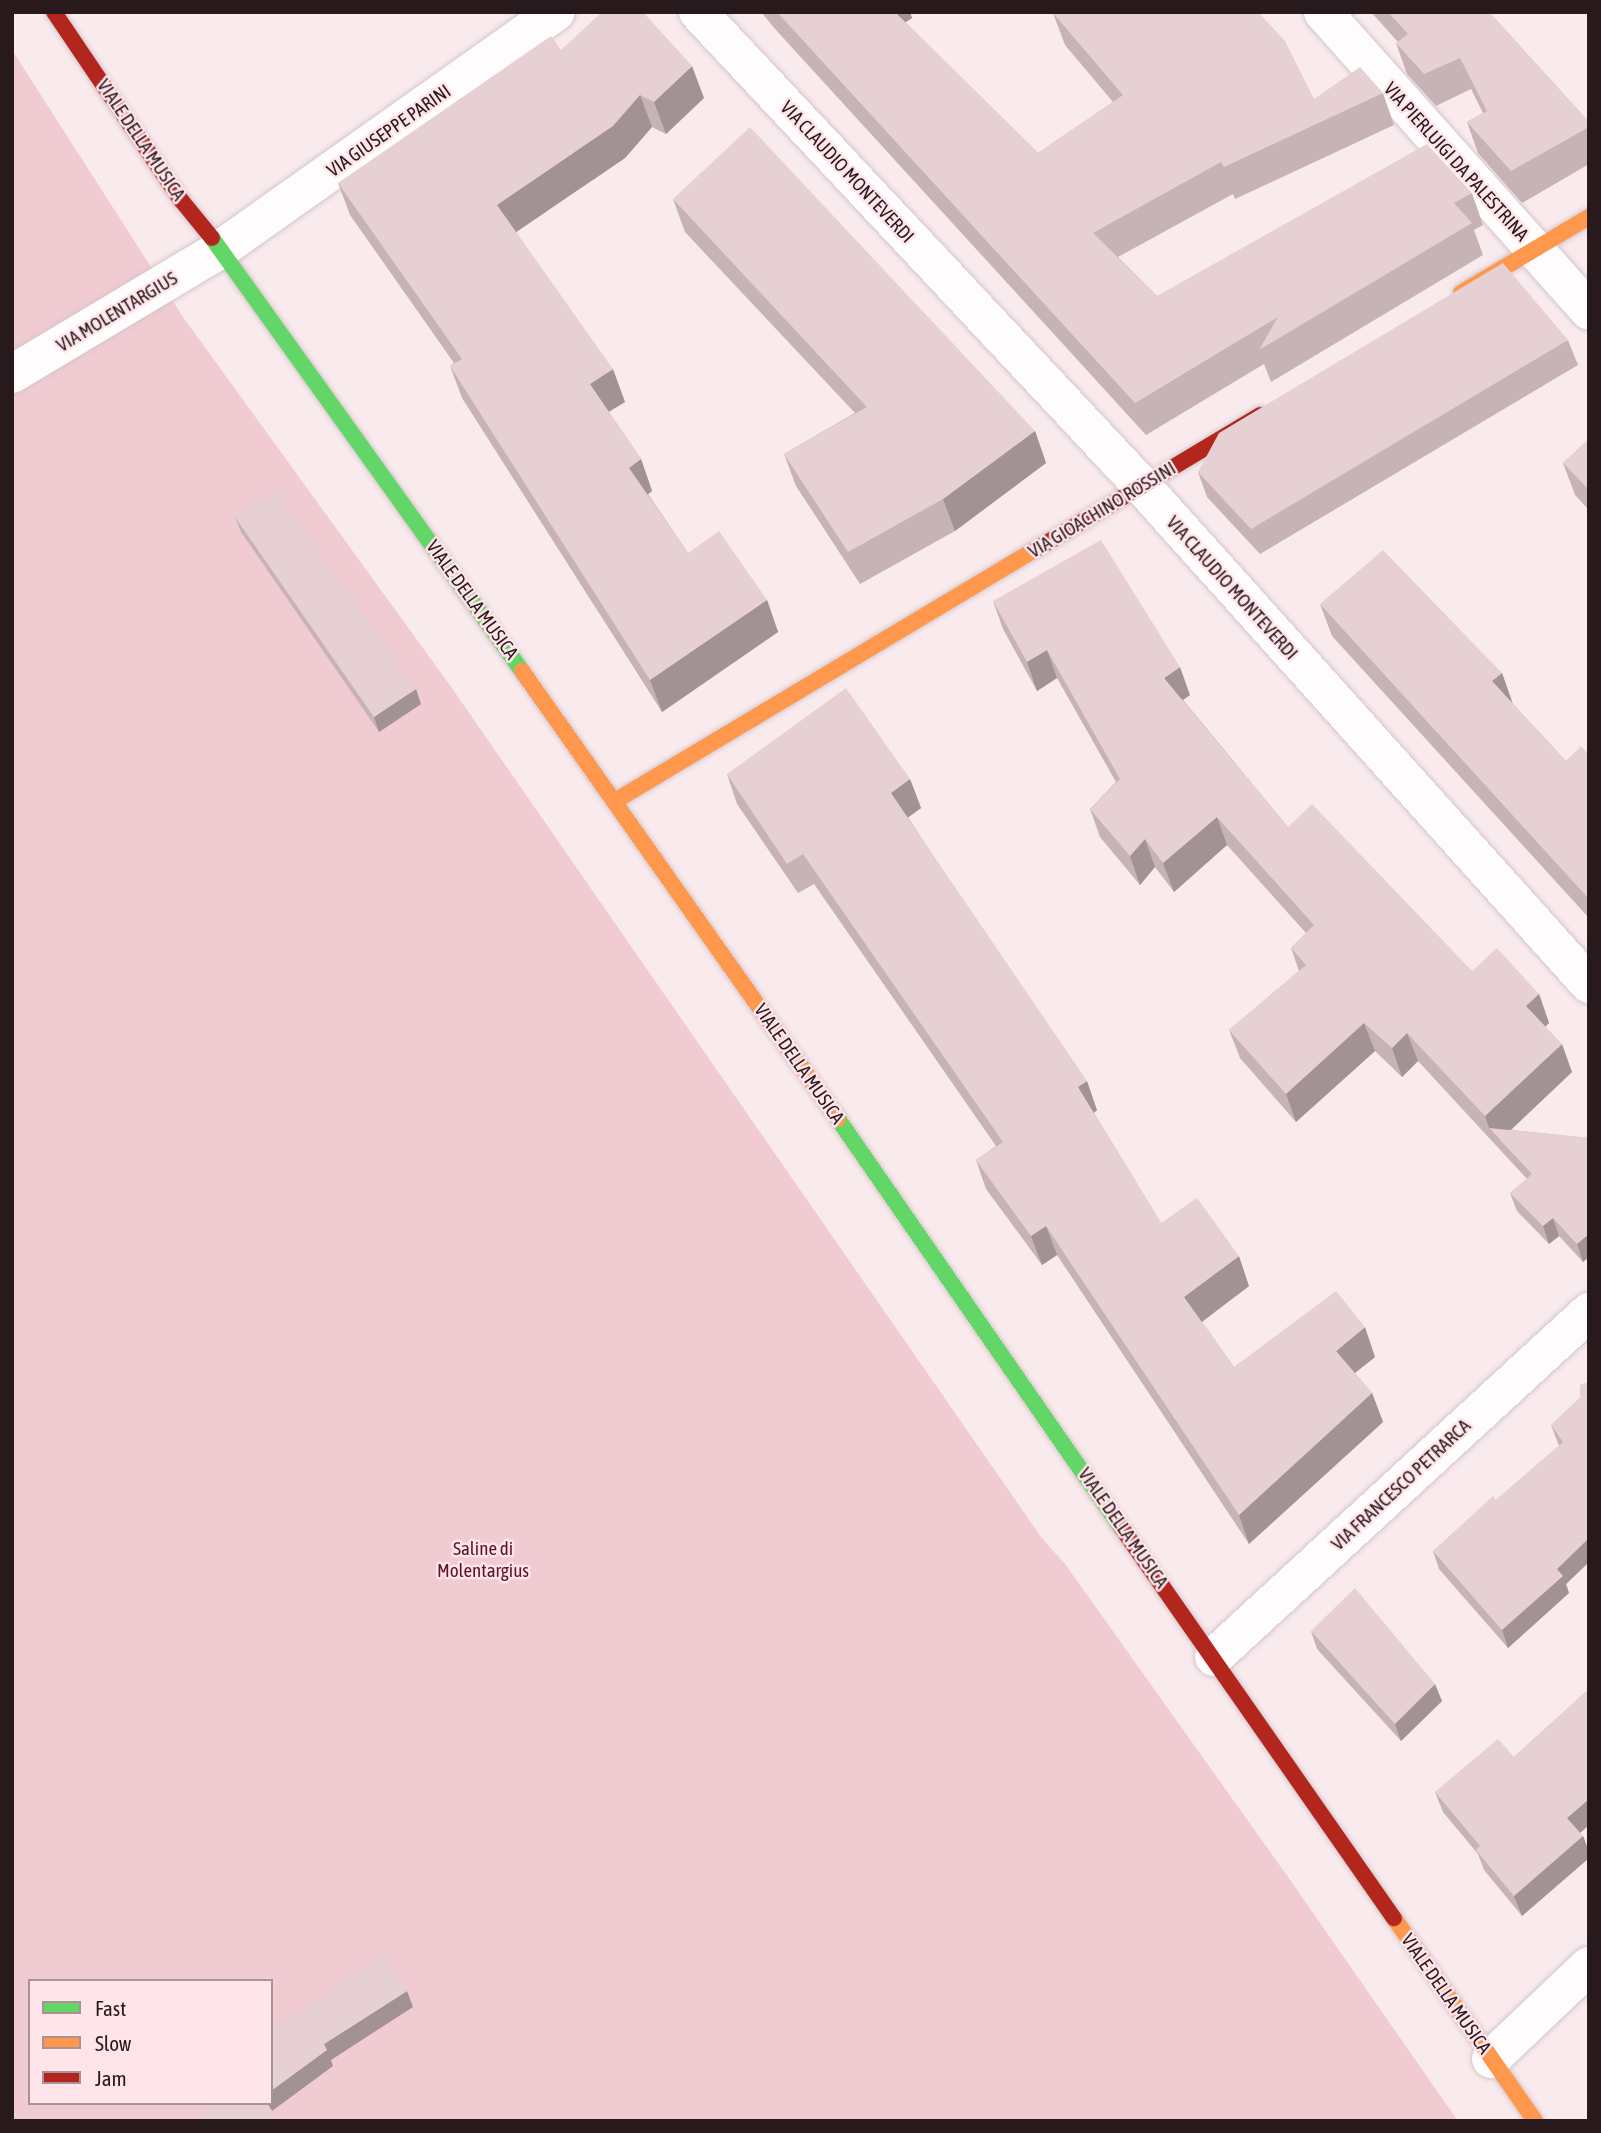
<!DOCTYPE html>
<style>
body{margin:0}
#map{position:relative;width:1601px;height:2133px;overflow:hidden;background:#f9eaed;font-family:"Asap Condensed",sans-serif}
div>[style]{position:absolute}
.green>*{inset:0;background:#f1cbd2}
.roads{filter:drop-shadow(0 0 2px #d5c6c9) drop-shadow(0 0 2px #d5c6c9)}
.street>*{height:38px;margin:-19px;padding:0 19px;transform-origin:19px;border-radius:19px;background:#fefcfc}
.fast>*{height:16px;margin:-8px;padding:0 8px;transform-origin:8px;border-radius:8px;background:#63d668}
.slow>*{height:16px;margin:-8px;padding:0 8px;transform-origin:8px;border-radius:8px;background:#ff974d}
.jam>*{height:16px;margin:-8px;padding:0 8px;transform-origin:8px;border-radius:8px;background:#b3261e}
.wall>*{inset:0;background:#c7b3b6}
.shaded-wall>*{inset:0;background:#a29294}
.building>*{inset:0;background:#e7d0d4}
span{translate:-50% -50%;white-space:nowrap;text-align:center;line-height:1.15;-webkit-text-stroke:5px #ffe4e9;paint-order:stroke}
.street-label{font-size:19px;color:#28191c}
.park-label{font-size:19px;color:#5e112c}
.frame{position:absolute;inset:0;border:14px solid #28191c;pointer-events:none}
.legend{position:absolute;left:28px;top:1979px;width:245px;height:126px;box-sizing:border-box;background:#ffe4e9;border:2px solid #a99397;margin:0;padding:9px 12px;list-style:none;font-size:21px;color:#28191c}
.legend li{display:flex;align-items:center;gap:14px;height:35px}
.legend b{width:35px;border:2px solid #a99397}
</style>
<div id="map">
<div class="green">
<div style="clip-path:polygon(evenodd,12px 50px,183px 317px,449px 684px,1041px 1537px,1065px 1564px,1288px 1877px,1458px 2121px,12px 2121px,12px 50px,30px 1981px,271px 1981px,271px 2103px,30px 2103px,30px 1981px)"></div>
</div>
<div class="roads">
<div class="street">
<div style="left:698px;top:12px;width:649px;rotate:46.87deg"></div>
<div style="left:1142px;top:486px;width:669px;rotate:48.09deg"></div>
<div style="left:1323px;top:12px;width:400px;rotate:48.3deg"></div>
<div style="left:12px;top:374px;width:244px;rotate:-30.9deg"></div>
<div style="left:221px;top:249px;width:410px;rotate:-35.3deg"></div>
<div style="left:1214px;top:1657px;width:510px;rotate:-42.61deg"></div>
<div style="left:1491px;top:2059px;width:135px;rotate:-43.5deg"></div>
</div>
<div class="fast">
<div style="left:212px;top:238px;width:533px;rotate:54.4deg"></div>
<div style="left:838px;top:1119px;width:497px;rotate:55.3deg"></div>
</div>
<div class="slow">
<div style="left:1461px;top:293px;width:149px;rotate:-30.7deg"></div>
<div style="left:522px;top:671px;width:548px;rotate:54.8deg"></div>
<div style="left:615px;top:801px;width:493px;rotate:-30.9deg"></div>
<div style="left:1394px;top:1918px;width:247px;rotate:55.2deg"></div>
</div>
<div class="jam">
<div style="left:54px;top:12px;width:227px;rotate:56deg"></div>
<div style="left:181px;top:200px;width:49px;rotate:50.8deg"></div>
<div style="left:1038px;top:548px;width:259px;rotate:-30.9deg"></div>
<div style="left:1121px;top:1527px;width:477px;rotate:55.1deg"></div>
</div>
</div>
<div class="wall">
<div style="clip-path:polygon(761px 12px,910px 12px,912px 18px,905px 22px,1038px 153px,1113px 102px,1065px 45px,1053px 13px,1314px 99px,1383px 93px,1394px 125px,1235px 199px,1233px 194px,1118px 257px,1157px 296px,1472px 193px,1483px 225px,1474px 230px,1483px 255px,1271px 382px,1264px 364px,1146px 435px,776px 30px)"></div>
<div style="clip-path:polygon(1371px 12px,1489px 12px,1589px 122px,1589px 164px,1522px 203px,1478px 153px,1467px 122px,1483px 113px,1471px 89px,1436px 106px,1407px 74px,1396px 43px,1398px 42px)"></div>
<div style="clip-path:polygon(561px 50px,704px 98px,666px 134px,652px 127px,625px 158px,516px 232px,625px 402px,609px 412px,641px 459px,652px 491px,648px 494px,688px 553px,767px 600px,778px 632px,662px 712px,462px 398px,450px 366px,454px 363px,350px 215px,338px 183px)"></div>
<div style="clip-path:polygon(673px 199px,1035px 431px,1046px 463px,955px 531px,860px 584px,796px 486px,784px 454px,855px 413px,685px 232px)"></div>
<div style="clip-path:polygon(1568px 340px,1578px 365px,1260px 554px,1207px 497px,1198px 472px)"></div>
<div style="clip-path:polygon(1589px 439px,1589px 510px,1575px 495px,1563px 463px)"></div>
<div style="clip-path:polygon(235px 517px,421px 704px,379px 732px,241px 532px)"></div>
<div style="clip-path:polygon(993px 601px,1190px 695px,1183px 700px,1288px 827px,1472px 971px,1539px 994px,1549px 1023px,1545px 1026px,1572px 1072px,1511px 1130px,1589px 1138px,1589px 1257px,1583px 1262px,1559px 1236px,1549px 1244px,1517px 1211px,1510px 1193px,1527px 1179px,1418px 1061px,1402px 1077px,1375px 1051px,1296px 1122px,1240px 1058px,1229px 1030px,1299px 971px,1291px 948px,1306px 933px,1227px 845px,1174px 892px,1155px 867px,1140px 885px,1100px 837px,1090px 809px,1116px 782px,1057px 678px,1037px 691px,1003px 629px)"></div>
<div style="clip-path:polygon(1320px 604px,1502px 673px,1513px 704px,1566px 761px,1589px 755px,1589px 918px,1332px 636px)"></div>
<div style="clip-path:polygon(727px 774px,910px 779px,921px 808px,908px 817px,1097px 1110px,1094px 1113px,1161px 1223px,1249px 1286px,1202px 1322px,1234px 1367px,1375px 1357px,1355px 1373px,1372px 1393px,1383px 1422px,1249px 1544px,1057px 1255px,1042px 1265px,986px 1189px,976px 1160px,996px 1146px,814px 884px,798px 893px,737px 804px)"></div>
<div style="clip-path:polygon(1589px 1382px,1589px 1562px,1566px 1584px,1569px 1593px,1508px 1648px,1439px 1569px,1433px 1551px,1496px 1500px,1559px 1446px,1551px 1425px,1580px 1398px)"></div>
<div style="clip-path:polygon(1311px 1631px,1442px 1701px,1401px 1741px,1317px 1649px)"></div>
<div style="clip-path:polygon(1589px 1689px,1589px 1825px,1580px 1833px,1583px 1836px,1589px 1852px,1589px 1858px,1522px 1916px,1484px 1870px,1478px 1854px,1443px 1812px,1435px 1792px,1514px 1757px)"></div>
</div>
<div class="shaded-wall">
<div style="clip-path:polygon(886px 12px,910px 12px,912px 18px,893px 31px)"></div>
<div style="clip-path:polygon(692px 66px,704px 98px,666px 134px,654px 102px)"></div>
<div style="clip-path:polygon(640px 95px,652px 127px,625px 158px,509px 237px,497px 205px)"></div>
<div style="clip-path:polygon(613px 369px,625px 402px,601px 416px,590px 384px)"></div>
<div style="clip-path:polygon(1035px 431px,1046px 463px,955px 531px,943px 499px)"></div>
<div style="clip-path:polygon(641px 459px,652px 491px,641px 500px,629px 468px)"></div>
<div style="clip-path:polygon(767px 600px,778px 632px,662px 712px,650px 680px)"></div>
<div style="clip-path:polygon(1047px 650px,1057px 678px,1037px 691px,1027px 662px)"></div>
<div style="clip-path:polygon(1180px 667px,1190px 695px,1174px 706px,1164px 678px)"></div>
<div style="clip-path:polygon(1502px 673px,1513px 705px,1492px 681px)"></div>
<div style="clip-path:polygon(416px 689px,421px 704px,379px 732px,374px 717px)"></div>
<div style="clip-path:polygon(910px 779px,921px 808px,902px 822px,891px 793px)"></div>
<div style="clip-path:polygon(1217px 817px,1227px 845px,1174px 892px,1163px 863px)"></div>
<div style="clip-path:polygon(1145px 839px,1155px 867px,1140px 885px,1130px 856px)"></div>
<div style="clip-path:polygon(1539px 994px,1549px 1023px,1537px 1035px,1526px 1006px)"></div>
<div style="clip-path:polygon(1364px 1023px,1375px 1051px,1296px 1122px,1286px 1094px)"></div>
<div style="clip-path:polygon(1407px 1033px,1418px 1061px,1402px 1077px,1392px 1048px)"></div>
<div style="clip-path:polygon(1562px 1044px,1572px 1072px,1500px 1140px,1489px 1128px,1495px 1145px,1485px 1116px)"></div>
<div style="clip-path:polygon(1087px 1081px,1097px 1110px,1089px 1117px,1078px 1087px)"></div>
<div style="clip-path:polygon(1553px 1218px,1559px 1236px,1549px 1244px,1543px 1226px)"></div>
<div style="clip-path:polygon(1046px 1226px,1057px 1255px,1042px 1265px,1031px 1236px)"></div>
<div style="clip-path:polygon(1589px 1234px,1589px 1257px,1583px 1262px,1577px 1244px)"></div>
<div style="clip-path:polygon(1239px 1256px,1249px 1286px,1195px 1327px,1184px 1297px)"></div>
<div style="clip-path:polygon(1365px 1327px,1375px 1357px,1346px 1380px,1336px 1351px)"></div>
<div style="clip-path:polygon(1372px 1393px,1383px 1422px,1249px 1544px,1239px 1515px)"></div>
<div style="clip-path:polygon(1589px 1538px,1589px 1562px,1566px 1584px,1569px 1593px,1508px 1648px,1502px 1630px,1557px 1569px)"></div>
<div style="clip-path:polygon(1435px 1684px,1442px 1701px,1401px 1741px,1395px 1724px)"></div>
<div style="clip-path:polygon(1589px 1799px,1589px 1825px,1574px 1838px,1567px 1818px)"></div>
<div style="clip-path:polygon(1583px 1836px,1589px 1852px,1589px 1858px,1522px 1916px,1514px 1896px)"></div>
<div style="clip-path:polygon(407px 1991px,413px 2007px,331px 2060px,333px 2066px,268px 2114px,264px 2103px,271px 2103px,271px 2091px,324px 2044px)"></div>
</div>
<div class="building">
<div style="clip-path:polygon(602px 12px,643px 12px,692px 66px,654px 102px,640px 95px,613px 126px,497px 205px,613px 369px,590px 384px,641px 459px,629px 468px,688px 553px,719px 531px,767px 600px,650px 680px,450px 366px,462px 359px,338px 183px,551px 36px,561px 50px)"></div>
<div style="clip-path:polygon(777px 12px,895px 12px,1038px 153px,1123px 95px,1053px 13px,1054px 12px,1258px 12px,1285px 41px,1314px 99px,1360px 67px,1383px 93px,1224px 167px,1221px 162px,1093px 233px,1157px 296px,1427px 144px,1472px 193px,1454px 203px,1472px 223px,1259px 350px,1278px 317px,1135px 403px)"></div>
<div style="clip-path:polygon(1388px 12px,1489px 12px,1589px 122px,1589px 127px,1511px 171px,1467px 122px,1487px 111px,1460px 58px,1424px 74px,1396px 43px,1408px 34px)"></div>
<div style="clip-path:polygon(750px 127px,1035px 431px,943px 499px,848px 552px,784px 454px,867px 407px,673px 199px)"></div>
<div style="clip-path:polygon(1503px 263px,1568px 340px,1251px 529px,1198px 472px,1219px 433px)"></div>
<div style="clip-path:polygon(1589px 439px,1589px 490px,1563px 463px)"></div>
<div style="clip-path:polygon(276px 489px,416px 689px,374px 717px,235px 517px)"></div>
<div style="clip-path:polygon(1101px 540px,1180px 667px,1164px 678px,1288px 827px,1312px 804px,1472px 971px,1497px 948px,1539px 994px,1526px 1006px,1562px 1044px,1485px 1116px,1407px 1033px,1392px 1048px,1364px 1023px,1286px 1094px,1229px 1030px,1306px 965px,1291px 948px,1314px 925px,1217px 817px,1163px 863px,1145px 839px,1130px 856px,1090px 809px,1120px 779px,1047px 650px,1027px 662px,993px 601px)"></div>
<div style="clip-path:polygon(1383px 550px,1502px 673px,1492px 681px,1566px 761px,1581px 746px,1589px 755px,1589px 899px,1320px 604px)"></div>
<div style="clip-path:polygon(846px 688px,910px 779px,891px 793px,1087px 1081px,1078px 1087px,1161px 1223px,1197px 1198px,1239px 1256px,1184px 1297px,1234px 1367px,1336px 1291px,1365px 1327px,1336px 1351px,1372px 1393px,1239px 1515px,1046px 1226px,1031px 1236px,976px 1160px,1003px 1142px,803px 854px,787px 864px,727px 774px)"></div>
<div style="clip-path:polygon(1489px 1128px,1589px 1138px,1589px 1234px,1577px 1244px,1553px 1218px,1543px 1226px,1510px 1193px,1532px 1174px)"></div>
<div style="clip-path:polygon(1589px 1382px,1589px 1538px,1557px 1569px,1563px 1576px,1502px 1630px,1433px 1551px,1493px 1496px,1496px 1500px,1563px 1442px,1551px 1425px,1580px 1398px,1580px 1385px)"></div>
<div style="clip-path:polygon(1355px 1588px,1435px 1684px,1395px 1724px,1311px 1631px)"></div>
<div style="clip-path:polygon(1589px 1689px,1589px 1799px,1567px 1818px,1583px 1836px,1514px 1896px,1476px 1850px,1480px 1846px,1435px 1792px,1498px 1739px,1514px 1757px)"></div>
<div style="clip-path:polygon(383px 1955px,407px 1991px,324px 2044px,327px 2050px,271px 2091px,271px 2032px)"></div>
<div style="clip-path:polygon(217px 2103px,267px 2103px,279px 2121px,203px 2121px,199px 2116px)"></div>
</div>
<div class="street-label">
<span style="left:389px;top:131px;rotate:-35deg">VIA GIUSEPPE PARINI</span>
<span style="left:141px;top:140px;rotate:56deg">VIALE DELLA MUSICA</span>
<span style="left:1456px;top:162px;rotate:48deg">VIA PIERLUIGI DA PALESTRINA</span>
<span style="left:847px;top:172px;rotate:47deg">VIA CLAUDIO MONTEVERDI</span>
<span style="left:117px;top:312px;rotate:-31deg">VIA MOLENTARGIUS</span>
<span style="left:1102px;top:510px;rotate:-31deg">VIA GIOACHINO ROSSINI</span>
<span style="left:1232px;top:588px;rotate:48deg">VIA CLAUDIO MONTEVERDI</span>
<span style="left:472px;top:600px;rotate:54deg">VIALE DELLA MUSICA</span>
<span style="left:799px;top:1064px;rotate:55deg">VIALE DELLA MUSICA</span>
<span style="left:1401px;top:1485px;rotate:-43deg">VIA FRANCESCO PETRARCA</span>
<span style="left:1123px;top:1528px;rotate:55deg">VIALE DELLA MUSICA</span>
<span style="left:1446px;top:1994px;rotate:55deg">VIALE DELLA MUSICA</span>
</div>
<div class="park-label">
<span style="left:483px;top:1560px">Saline di<br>Molentargius</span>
</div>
<div class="frame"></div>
<ul class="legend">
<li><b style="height:9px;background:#63d668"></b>Fast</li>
<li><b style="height:9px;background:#ff974d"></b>Slow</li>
<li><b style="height:9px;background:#b3261e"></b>Jam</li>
</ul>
</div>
